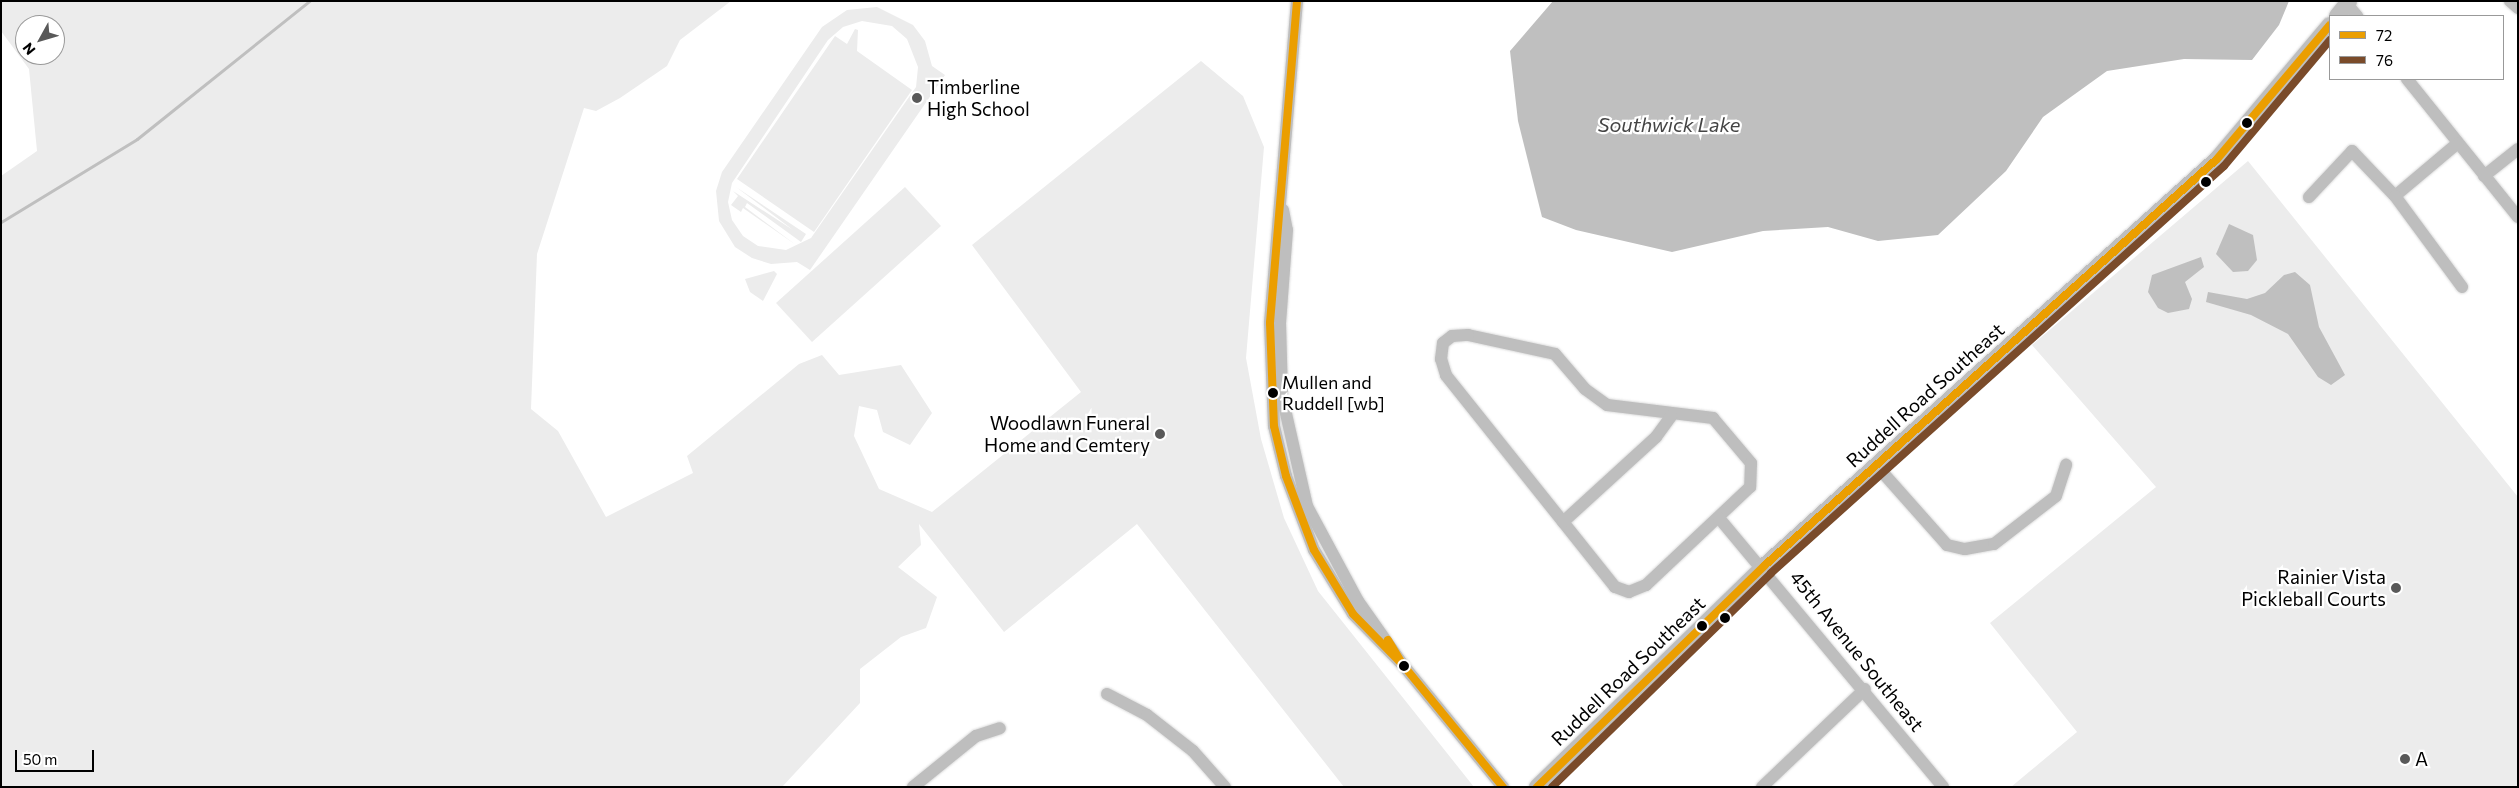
<!DOCTYPE html>
<style>
body{margin:0}
#map{position:relative;width:2519px;height:788px;overflow:hidden;background:#fff;font-family:Commissioner,sans-serif}
div>[style]{position:absolute}
.green>*{inset:0;background:#ececec}
.water>*{inset:0;background:#bfbfbf}
.stream>*{height:3px;margin:-1.5px;padding:0 1.5px;transform-origin:1.5px;border-radius:1.5px;background:#bfbfbf}
.roads{filter:drop-shadow(0 0 1px #dbdbdb) drop-shadow(0 0 1px #dbdbdb)}
.minor>*{height:12px;margin:-6px;padding:0 6px;transform-origin:6px;border-radius:6px;background:#bebebe}
.major>*{height:16px;margin:-8px;padding:0 8px;transform-origin:8px;border-radius:8px;background:#bebebe}
.bus-1>*{height:8px;margin:-4px;padding:0 4px;transform-origin:4px;border-radius:4px;background:#eb9e00}
.bus-2>*{height:8px;margin:-4px;padding:0 4px;transform-origin:4px;border-radius:4px;background:#7a4b2a}
.dots>*{width:14px;height:14px;translate:-50% -50%;box-sizing:border-box;border:2px solid #fff;border-radius:50%}
span{translate:-50% -50%;white-space:nowrap;text-align:center;line-height:1.15;-webkit-text-stroke:4.5px #fff;paint-order:stroke}
.bus-label{font-size:18px;color:#000}
.left{translate:0 -50%;text-align:left}
.poi-label{font-size:19px;color:#000}
.right{translate:-100% -50%;text-align:right}
.street-label{font-size:19px;color:#000}
.water-label{font-size:20px;color:#444;font-style:italic}
.frame{position:absolute;inset:0;border:2px solid #000;pointer-events:none}
.legend{position:absolute;left:2329px;top:15px;width:175px;height:65px;box-sizing:border-box;background:#fff;border:1px solid #999;margin:0;padding:6px 9px;list-style:none;font-size:15px;color:#000}
.legend li{display:flex;align-items:center;gap:10px;height:25px}
.legend b{width:25px;border:1px solid #999}
.north{position:absolute;left:15px;top:15px;width:50px;height:50px;box-sizing:border-box;background:#fff;border:1px solid #999;border-radius:50%;rotate:231deg;font-size:14px;font-weight:700;line-height:20px;text-align:center;color:#000}
.north::after{content:'';display:block;margin:auto;width:18px;height:22px;background:#595959;clip-path:polygon(50% 0,100% 100%,50% 72%,0 100%)}
.scale{position:absolute;left:15px;top:750px;width:79px;height:22px;box-sizing:border-box;border:2px solid #000;border-top:0;padding-left:6px;font-size:15px;line-height:18px;white-space:nowrap;color:#000;-webkit-text-stroke:4px #fff;paint-order:stroke}
</style>
<div id="map">
<div class="green">
<div style="clip-path:polygon(evenodd,1px 1px,731px 1px,680px 40px,667px 66px,620px 98px,596px 111px,584px 108px,537px 254px,531px 409px,558px 431px,606px 517px,693px 473px,687px 456px,799px 364px,822px 355px,839px 375px,901px 365px,932px 413px,910px 445px,883px 432px,877px 410px,859px 406px,854px 436px,879px 489px,932px 512px,1081px 392px,972px 245px,1201px 61px,1243px 96px,1264px 147px,1246px 358px,1261px 439px,1284px 518px,1318px 591px,1474px 787px,1344px 787px,1137px 524px,1004px 632px,919px 524px,921px 545px,898px 567px,937px 597px,926px 628px,901px 637px,860px 669px,860px 703px,782px 787px,1px 787px,1px 176px,37px 151px,29px 69px,1px 31px,1px 1px,25px 25px,55px 25px,55px 55px,25px 55px,25px 25px)"></div>
<div style="clip-path:polygon(evenodd,877px 7px,913px 25px,925px 41px,932px 66px,945px 75px,810px 270px,797px 262px,771px 264px,752px 258px,735px 247px,719px 221px,716px 191px,722px 172px,822px 27px,847px 10px,877px 7px,862px 21px,892px 26px,907px 39px,918px 67px,916px 87px,811px 238px,786px 250px,758px 246px,743px 236px,732px 220px,728px 202px,732px 183px,828px 40px,843px 27px,862px 21px)"></div>
<div style="clip-path:polygon(855px 29px,858px 30px,857px 51px,912px 90px,814px 232px,737px 179px,835px 36px,847px 44px)"></div>
<div style="clip-path:polygon(2248px 161px,2518px 497px,2518px 787px,2011px 787px,2077px 732px,1990px 623px,2156px 487px,2032px 345px)"></div>
<div style="clip-path:polygon(736px 187px,806px 234px,801px 242px,747px 203px,745px 207px,796px 245px,743px 208px,741px 212px,731px 205px,738px 196px,733px 191px,793px 230px)"></div>
<div style="clip-path:polygon(905px 187px,941px 226px,812px 342px,776px 303px)"></div>
<div style="clip-path:polygon(774px 271px,777px 274px,763px 301px,750px 292px,745px 279px)"></div>
</div>
<div class="water">
<div style="clip-path:polygon(1553px 1px,2289px 1px,2279px 25px,2252px 60px,2184px 59px,2107px 71px,2043px 117px,2006px 171px,1938px 235px,1878px 241px,1828px 227px,1763px 231px,1672px 252px,1576px 230px,1542px 217px,1518px 121px,1510px 51px)"></div>
<div style="clip-path:polygon(2229px 224px,2253px 235px,2257px 260px,2248px 271px,2233px 272px,2216px 254px)"></div>
<div style="clip-path:polygon(2201px 257px,2204px 267px,2185px 282px,2192px 299px,2189px 309px,2168px 313px,2158px 308px,2148px 292px,2152px 275px)"></div>
<div style="clip-path:polygon(2295px 272px,2310px 285px,2319px 327px,2345px 375px,2331px 385px,2318px 377px,2288px 334px,2251px 315px,2206px 302px,2208px 292px,2247px 299px,2265px 293px,2284px 275px)"></div>
</div>
<div class="stream">
<div style="left:1px;top:222px;width:159px;rotate:-31.4deg"></div>
<div style="left:137px;top:139px;width:221px;rotate:-38.7deg"></div>
</div>
<div class="roads">
<div class="minor">
<div style="left:1297px;top:1px;width:323px;rotate:94.8deg"></div>
<div style="left:1270px;top:323px;width:103px;rotate:87.8deg"></div>
<div style="left:1274px;top:426px;width:51px;rotate:76.5deg"></div>
<div style="left:1286px;top:476px;width:79px;rotate:69.3deg"></div>
<div style="left:1314px;top:550px;width:75px;rotate:58.6deg"></div>
<div style="left:1353px;top:614px;width:71px;rotate:45.6deg"></div>
<div style="left:2510px;top:1px;width:11px;rotate:41deg"></div>
<div style="left:2347px;top:4px;width:16px;rotate:50deg"></div>
<div style="left:2407px;top:79px;width:177px;rotate:51.2deg"></div>
<div style="left:2484px;top:176px;width:43px;rotate:-38.5deg"></div>
<div style="left:2395px;top:196px;width:82px;rotate:-40.1deg"></div>
<div style="left:2309px;top:197px;width:63px;rotate:-46.9deg"></div>
<div style="left:2352px;top:151px;width:62px;rotate:46.3deg"></div>
<div style="left:2395px;top:196px;width:113px;rotate:53.6deg"></div>
<div style="left:1283px;top:210px;width:20px;rotate:79deg"></div>
<div style="left:1287px;top:230px;width:93px;rotate:94.3deg"></div>
<div style="left:1280px;top:323px;width:73px;rotate:88.4deg"></div>
<div style="left:1282px;top:396px;width:113px;rotate:77.2deg"></div>
<div style="left:1307px;top:506px;width:108px;rotate:61.8deg"></div>
<div style="left:1358px;top:601px;width:78px;rotate:54.9deg"></div>
<div style="left:1403px;top:665px;width:158px;rotate:50.7deg"></div>
<div style="left:1468px;top:335px;width:89px;rotate:12.3deg"></div>
<div style="left:1555px;top:354px;width:46px;rotate:49.4deg"></div>
<div style="left:1585px;top:389px;width:27px;rotate:36deg"></div>
<div style="left:1607px;top:405px;width:107px;rotate:7deg"></div>
<div style="left:1713px;top:418px;width:59px;rotate:49.8deg"></div>
<div style="left:1751px;top:463px;width:24px;rotate:92deg"></div>
<div style="left:1750px;top:487px;width:143px;rotate:136.7deg"></div>
<div style="left:1646px;top:585px;width:18px;rotate:158deg"></div>
<div style="left:1629px;top:592px;width:15px;rotate:-160deg"></div>
<div style="left:1615px;top:587px;width:271px;rotate:-128.6deg"></div>
<div style="left:1446px;top:375px;width:17px;rotate:-107deg"></div>
<div style="left:1441px;top:359px;width:16px;rotate:-83deg"></div>
<div style="left:1443px;top:343px;width:11px;rotate:-38deg"></div>
<div style="left:1452px;top:336px;width:16px;rotate:-4deg"></div>
<div style="left:1876px;top:465px;width:107px;rotate:48.4deg"></div>
<div style="left:1947px;top:545px;width:18px;rotate:13deg"></div>
<div style="left:1965px;top:549px;width:29px;rotate:-10deg"></div>
<div style="left:1994px;top:544px;width:78px;rotate:-37.7deg"></div>
<div style="left:2056px;top:496px;width:33px;rotate:-72deg"></div>
<div style="left:1719px;top:518px;width:350px;rotate:50.2deg"></div>
<div style="left:1563px;top:522px;width:126px;rotate:-42.4deg"></div>
<div style="left:1656px;top:437px;width:26px;rotate:-54deg"></div>
<div style="left:1107px;top:694px;width:45px;rotate:27.7deg"></div>
<div style="left:1147px;top:715px;width:58px;rotate:38deg"></div>
<div style="left:1193px;top:751px;width:48px;rotate:48.4deg"></div>
<div style="left:913px;top:787px;width:81px;rotate:-39deg"></div>
<div style="left:976px;top:736px;width:25px;rotate:-18deg"></div>
<div style="left:1762px;top:787px;width:142px;rotate:-43.6deg"></div>
</div>
<div class="major">
<div style="left:2337px;top:16px;width:19px;rotate:-51deg"></div>
<div style="left:1537px;top:787px;width:317px;rotate:-44.2deg"></div>
<div style="left:1764px;top:566px;width:609px;rotate:-41.94deg"></div>
<div style="left:2217px;top:159px;width:175px;rotate:-49.9deg"></div>
</div>
</div>
<div class="bus-1">
<div style="left:1297px;top:1px;width:323px;rotate:94.8deg"></div>
<div style="left:1270px;top:323px;width:103px;rotate:87.8deg"></div>
<div style="left:1274px;top:426px;width:51px;rotate:76.5deg"></div>
<div style="left:1286px;top:476px;width:79px;rotate:69.3deg"></div>
<div style="left:1314px;top:550px;width:75px;rotate:58.6deg"></div>
<div style="left:1353px;top:614px;width:71px;rotate:45.6deg"></div>
<div style="left:1388px;top:640px;width:29px;rotate:59deg"></div>
<div style="left:1403px;top:665px;width:158px;rotate:50.7deg"></div>
<div style="left:1537px;top:787px;width:317px;rotate:-44.2deg"></div>
<div style="left:1764px;top:566px;width:609px;rotate:-41.94deg"></div>
<div style="left:2217px;top:159px;width:175px;rotate:-49.9deg"></div>
</div>
<div class="bus-2">
<div style="left:1552px;top:787px;width:306px;rotate:-44.3deg"></div>
<div style="left:1771px;top:573px;width:609px;rotate:-41.94deg"></div>
<div style="left:2224px;top:166px;width:165px;rotate:-49.9deg"></div>
</div>
<div class="dots">
<div style="left:917px;top:98px;background:#595959"></div>
<div style="left:2247px;top:123px;background:#000"></div>
<div style="left:2206px;top:182px;background:#000"></div>
<div style="left:1273px;top:393px;background:#000"></div>
<div style="left:1160px;top:434px;background:#595959"></div>
<div style="left:2396px;top:588px;background:#595959"></div>
<div style="left:1725px;top:618px;background:#000"></div>
<div style="left:1702px;top:626px;background:#000"></div>
<div style="left:1404px;top:666px;background:#000"></div>
<div style="left:2405px;top:759px;background:#595959"></div>
</div>
<div class="bus-label">
<span class="left" style="left:1282px;top:393px">Mullen and<br>Ruddell [wb]</span>
</div>
<div class="poi-label">
<span class="left" style="left:927px;top:98px">Timberline<br>High School</span>
<span class="right" style="left:1150px;top:434px">Woodlawn Funeral<br>Home and Cemtery</span>
<span class="right" style="left:2386px;top:588px">Rainier Vista<br>Pickleball Courts</span>
<span class="left" style="left:2415px;top:759px">A</span>
</div>
<div class="street-label">
<span style="left:1925px;top:395px;rotate:-42deg">Ruddell Road Southeast</span>
<span style="left:1857px;top:651px;rotate:51deg">45th Avenue Southeast</span>
<span style="left:1628px;top:671px;rotate:-44deg">Ruddell Road Southeast</span>
</div>
<div class="water-label">
<span style="left:1669px;top:124px">Southwick Lake</span>
</div>
<div class="frame"></div>
<ul class="legend">
<li><b style="height:6px;background:#eb9e00"></b>72</li>
<li><b style="height:6px;background:#7a4b2a"></b>76</li>
</ul>
<div class="north">N</div>
<div class="scale">50 m</div>
</div>
